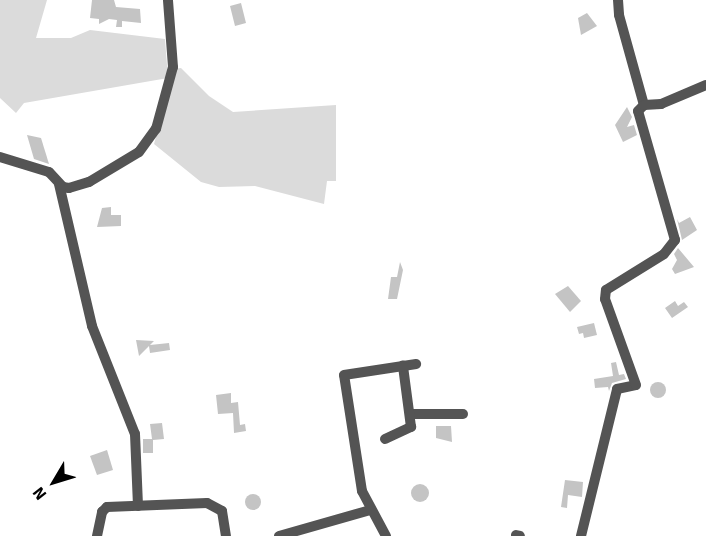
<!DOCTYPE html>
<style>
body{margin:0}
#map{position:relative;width:706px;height:536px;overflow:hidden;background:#fff;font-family:Signika,sans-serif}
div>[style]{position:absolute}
.green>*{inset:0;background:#dbdbdb}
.building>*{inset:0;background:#c4c4c4}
.round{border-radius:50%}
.minor>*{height:10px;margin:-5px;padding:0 5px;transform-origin:5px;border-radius:5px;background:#545454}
span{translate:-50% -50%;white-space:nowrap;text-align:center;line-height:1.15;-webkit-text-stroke:5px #fff;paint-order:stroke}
.north{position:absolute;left:24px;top:452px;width:60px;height:60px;-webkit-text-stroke:4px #fff;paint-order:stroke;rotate:232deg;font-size:16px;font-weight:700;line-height:24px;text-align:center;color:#000}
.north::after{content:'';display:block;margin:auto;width:21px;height:27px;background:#000;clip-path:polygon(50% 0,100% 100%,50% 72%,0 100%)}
</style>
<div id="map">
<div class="green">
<div style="clip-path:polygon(0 0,47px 0,36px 38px,71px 38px,90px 30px,165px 39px,168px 78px,24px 103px,16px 113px,0 98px)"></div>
<div style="clip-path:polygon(181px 68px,209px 96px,233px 112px,336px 105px,336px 181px,327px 181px,324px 204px,255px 186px,219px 187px,201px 182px,154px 144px,174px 69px)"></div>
</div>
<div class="building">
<div style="clip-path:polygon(92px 0,114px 0,116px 7px,140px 9px,141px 23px,122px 21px,122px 27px,116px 27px,117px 20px,109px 19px,99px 24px,99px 19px,90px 18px)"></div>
<div style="clip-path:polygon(241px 3px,246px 23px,235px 26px,230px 6px)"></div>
<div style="clip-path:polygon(587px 13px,597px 26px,581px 35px,578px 18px)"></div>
<div style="clip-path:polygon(627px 107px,632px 117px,627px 127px,634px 125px,637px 135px,623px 142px,615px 125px)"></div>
<div style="clip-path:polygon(27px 135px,41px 138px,49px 164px,34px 159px)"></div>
<div style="clip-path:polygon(111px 207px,111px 215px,121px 215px,121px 226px,97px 227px,102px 208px)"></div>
<div style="clip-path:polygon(690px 217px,697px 230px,682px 240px,677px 219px,679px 223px)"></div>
<div style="clip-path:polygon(678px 248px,694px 267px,675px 274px,672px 269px,677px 260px,674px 254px)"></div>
<div style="clip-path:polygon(400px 262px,403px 270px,397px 299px,388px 299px,391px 277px,397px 277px)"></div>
<div style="clip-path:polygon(568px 286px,581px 301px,570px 312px,555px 294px)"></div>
<div style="clip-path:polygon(675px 301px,678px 306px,684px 302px,688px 307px,672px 318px,665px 308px)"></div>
<div style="clip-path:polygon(594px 323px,597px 335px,584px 338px,583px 333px,579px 334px,577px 327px)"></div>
<div style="clip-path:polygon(136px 340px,154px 341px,150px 345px,169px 343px,170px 350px,150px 353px,149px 346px,139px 356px)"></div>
<div style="clip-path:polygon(616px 362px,619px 375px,624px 374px,626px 379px,612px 383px,609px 391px,608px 387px,595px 388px,594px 379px,613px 376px,611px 363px)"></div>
<div class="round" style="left:650px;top:382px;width:16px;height:16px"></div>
<div style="clip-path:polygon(231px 393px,231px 403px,238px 402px,240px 425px,245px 424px,246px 431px,234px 433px,233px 413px,218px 414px,216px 395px)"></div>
<div style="clip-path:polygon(162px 423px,164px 439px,153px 440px,153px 453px,143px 453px,143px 439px,152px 439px,150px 424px)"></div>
<div style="clip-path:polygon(436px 426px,451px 426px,452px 442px,436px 438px)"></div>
<div style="clip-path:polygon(107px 450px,113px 470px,97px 475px,90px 456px)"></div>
<div style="clip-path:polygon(565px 480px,583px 482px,582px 497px,568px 495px,567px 508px,561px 507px)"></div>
<div class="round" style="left:411px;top:484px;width:18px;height:18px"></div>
<div class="round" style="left:245px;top:494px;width:16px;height:16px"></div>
</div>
<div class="minor">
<div style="left:618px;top:0;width:15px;rotate:86deg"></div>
<div style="left:619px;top:15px;width:93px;rotate:74.5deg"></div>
<div style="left:0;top:157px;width:51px;rotate:17deg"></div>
<div style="left:49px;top:172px;width:21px;rotate:47deg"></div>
<div style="left:63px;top:187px;width:6px;rotate:9deg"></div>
<div style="left:69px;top:188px;width:21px;rotate:-17deg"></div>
<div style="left:89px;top:182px;width:58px;rotate:-31deg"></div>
<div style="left:139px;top:152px;width:29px;rotate:-54deg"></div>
<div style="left:156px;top:129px;width:64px;rotate:-74.7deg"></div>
<div style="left:173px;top:67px;width:67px;rotate:-94.3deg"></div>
<div style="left:59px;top:184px;width:146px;rotate:76.9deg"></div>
<div style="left:92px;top:326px;width:116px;rotate:68.3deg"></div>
<div style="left:135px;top:434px;width:72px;rotate:87.6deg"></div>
<div style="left:410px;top:414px;width:53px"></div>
<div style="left:385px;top:439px;width:29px;rotate:-25deg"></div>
<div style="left:411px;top:427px;width:62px;rotate:-97.5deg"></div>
<div style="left:516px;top:535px;width:4px;rotate:14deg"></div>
<div style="left:97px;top:536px;width:25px;rotate:-78deg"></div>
<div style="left:102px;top:512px;width:7px;rotate:-45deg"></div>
<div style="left:107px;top:507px;width:100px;rotate:-2.3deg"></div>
<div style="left:207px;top:503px;width:17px;rotate:28deg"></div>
<div style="left:222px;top:511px;width:25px;rotate:81deg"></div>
<div style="left:279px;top:536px;width:95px;rotate:-15.9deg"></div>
<div style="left:386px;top:536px;width:51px;rotate:-118.1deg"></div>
<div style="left:362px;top:491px;width:117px;rotate:-98.8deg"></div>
<div style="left:344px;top:375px;width:73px;rotate:-8.7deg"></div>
<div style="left:581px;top:536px;width:151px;rotate:-76.2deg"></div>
<div style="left:617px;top:389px;width:19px;rotate:-12deg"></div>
<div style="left:636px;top:385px;width:91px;rotate:-109.8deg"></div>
<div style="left:605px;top:299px;width:9px;rotate:-84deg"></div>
<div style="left:606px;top:290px;width:68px;rotate:-31.8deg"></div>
<div style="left:664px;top:254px;width:18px;rotate:-52deg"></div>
<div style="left:675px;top:240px;width:134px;rotate:-106deg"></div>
<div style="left:638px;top:111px;width:8px;rotate:-45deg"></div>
<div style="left:644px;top:105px;width:17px;rotate:-3deg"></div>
<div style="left:661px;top:104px;width:49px;rotate:-22.9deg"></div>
</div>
<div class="north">N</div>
</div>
